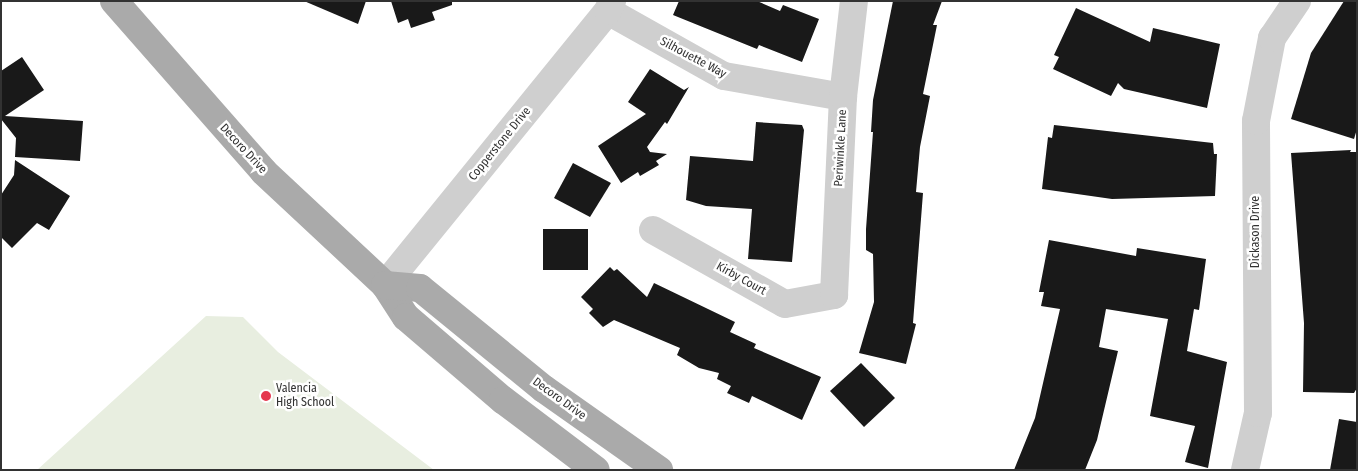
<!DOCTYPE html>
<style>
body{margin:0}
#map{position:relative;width:1358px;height:471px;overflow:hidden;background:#fff;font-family:"Fira Sans Condensed",sans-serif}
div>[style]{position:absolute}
.green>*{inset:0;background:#e8eee0}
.building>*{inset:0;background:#191919}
.minor>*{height:28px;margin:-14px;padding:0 14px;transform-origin:14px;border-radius:14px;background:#cfcfcf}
.major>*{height:28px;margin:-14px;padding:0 14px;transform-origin:14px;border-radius:14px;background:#aaa}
.dots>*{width:14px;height:14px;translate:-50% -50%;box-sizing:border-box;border:2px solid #fff;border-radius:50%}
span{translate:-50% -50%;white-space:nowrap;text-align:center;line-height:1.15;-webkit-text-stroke:5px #fff;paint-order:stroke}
.street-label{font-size:12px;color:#323232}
.poi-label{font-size:12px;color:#323232}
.left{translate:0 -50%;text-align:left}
.frame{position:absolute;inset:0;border:2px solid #323232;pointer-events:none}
</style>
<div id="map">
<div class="green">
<div style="clip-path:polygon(206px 316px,243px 317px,278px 352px,434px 470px,37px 470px)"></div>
</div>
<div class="building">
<div style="clip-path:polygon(304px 1px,366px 1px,358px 24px)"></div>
<div style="clip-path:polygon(391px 1px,452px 1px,452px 5px,432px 12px,435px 20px,411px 28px,408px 19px,398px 23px)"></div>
<div style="clip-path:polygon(679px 1px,757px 1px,780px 11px,783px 5px,819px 19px,802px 62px,759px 45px,757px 49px,673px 15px)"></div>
<div style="clip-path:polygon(893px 1px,942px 1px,933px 25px,937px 25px,923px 94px,930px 96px,920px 147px,916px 192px,923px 193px,913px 323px,916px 324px,906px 364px,859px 353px,874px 302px,873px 254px,866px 250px,866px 229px,873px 132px,871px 132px,873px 100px)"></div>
<div style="clip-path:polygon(1344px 1px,1357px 1px,1357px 129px,1354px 139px,1291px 119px,1311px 53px)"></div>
<div style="clip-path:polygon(1076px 8px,1150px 42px,1153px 28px,1220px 44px,1207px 108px,1124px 89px,1118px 83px,1111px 96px,1053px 69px,1059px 57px,1054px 55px)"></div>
<div style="clip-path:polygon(22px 57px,44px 90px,5px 116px,83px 121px,80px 161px,15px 157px,16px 138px,1px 119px,1px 71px)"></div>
<div style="clip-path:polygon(650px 69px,684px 90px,689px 87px,667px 124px,665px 122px,647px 147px,650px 152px,667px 154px,656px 161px,659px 165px,640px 176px,638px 172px,621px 183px,598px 146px,646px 114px,628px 102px)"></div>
<div style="clip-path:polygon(756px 122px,802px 125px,804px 130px,792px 262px,748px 259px,752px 209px,706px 206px,686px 200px,690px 156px,753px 161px)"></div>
<div style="clip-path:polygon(1054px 125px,1213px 143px,1214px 154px,1217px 154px,1215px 196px,1112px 199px,1042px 189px,1048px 137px,1052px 138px)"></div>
<div style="clip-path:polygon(1351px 150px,1350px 152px,1357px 152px,1357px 388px,1354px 393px,1303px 392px,1304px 323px,1291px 153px)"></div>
<div style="clip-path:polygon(15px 160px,70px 196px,49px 230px,37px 223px,12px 248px,1px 237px,1px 195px,14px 175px)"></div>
<div style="clip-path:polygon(573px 163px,611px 183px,590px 217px,554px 198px)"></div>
<div style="clip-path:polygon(543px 229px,588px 229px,588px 270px,543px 270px)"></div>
<div style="clip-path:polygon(1049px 240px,1136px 256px,1137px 248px,1206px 259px,1199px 310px,1194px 309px,1187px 351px,1227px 362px,1208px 468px,1185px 462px,1195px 426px,1150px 416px,1168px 319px,1106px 309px,1099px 347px,1118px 351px,1097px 440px,1085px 470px,1014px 470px,1035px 418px,1060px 309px,1041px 306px,1044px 292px,1039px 292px)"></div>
<div style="clip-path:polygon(610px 267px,614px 271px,617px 269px,647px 297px,654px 283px,735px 322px,730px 332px,756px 344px,754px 348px,821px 377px,802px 420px,752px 396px,749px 403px,727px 393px,731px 386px,717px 379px,719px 373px,699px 368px,677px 355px,680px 348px,614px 320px,603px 327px,589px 313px,593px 309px,581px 297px)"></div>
<div style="clip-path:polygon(861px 363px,895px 398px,864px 427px,830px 391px)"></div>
<div style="clip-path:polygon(1339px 419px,1357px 422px,1357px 470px,1330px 470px)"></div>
</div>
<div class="minor">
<div style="left:608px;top:11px;width:133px;rotate:29.3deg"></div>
<div style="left:724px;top:76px;width:121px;rotate:10deg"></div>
<div style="left:653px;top:230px;width:151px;rotate:29.3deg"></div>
<div style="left:785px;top:304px;width:50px;rotate:-10.4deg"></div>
<div style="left:834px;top:295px;width:198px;rotate:-87.4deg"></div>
<div style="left:843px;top:97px;width:97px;rotate:-83.5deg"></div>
<div style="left:385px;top:285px;width:353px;rotate:-50.9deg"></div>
<div style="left:608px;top:11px;width:11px;rotate:-68deg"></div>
<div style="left:1245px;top:470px;width:58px;rotate:-77.2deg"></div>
<div style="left:1258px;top:413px;width:292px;rotate:-90.4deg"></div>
<div style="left:1256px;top:121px;width:85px;rotate:-79.1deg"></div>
<div style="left:1272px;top:38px;width:45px;rotate:-56deg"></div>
</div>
<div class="major">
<div style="left:114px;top:1px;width:227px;rotate:48.7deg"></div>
<div style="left:264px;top:172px;width:166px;rotate:43deg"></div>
<div style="left:385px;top:285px;width:38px;rotate:57deg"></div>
<div style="left:406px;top:317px;width:128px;rotate:40.6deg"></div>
<div style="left:503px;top:400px;width:116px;rotate:37deg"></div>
<div style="left:385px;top:285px;width:35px;rotate:5deg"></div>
<div style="left:420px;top:288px;width:160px;rotate:39.2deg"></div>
<div style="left:544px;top:389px;width:141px;rotate:35.2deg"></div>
</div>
<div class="dots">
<div style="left:266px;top:396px;background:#e5374e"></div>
</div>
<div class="street-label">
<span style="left:693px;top:58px;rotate:28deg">Silhouette Way</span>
<span style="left:500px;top:144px;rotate:-51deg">Copperstone Drive</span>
<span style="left:841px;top:148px;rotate:-87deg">Periwinkle Lane</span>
<span style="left:243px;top:149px;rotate:47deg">Decoro Drive</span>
<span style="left:1256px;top:232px;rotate:-90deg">Dickason Drive</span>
<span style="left:741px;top:279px;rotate:29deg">Kirby Court</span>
<span style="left:559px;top:399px;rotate:36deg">Decoro Drive</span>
</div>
<div class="poi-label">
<span class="left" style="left:276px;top:396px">Valencia<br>High School</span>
</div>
<div class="frame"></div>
</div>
